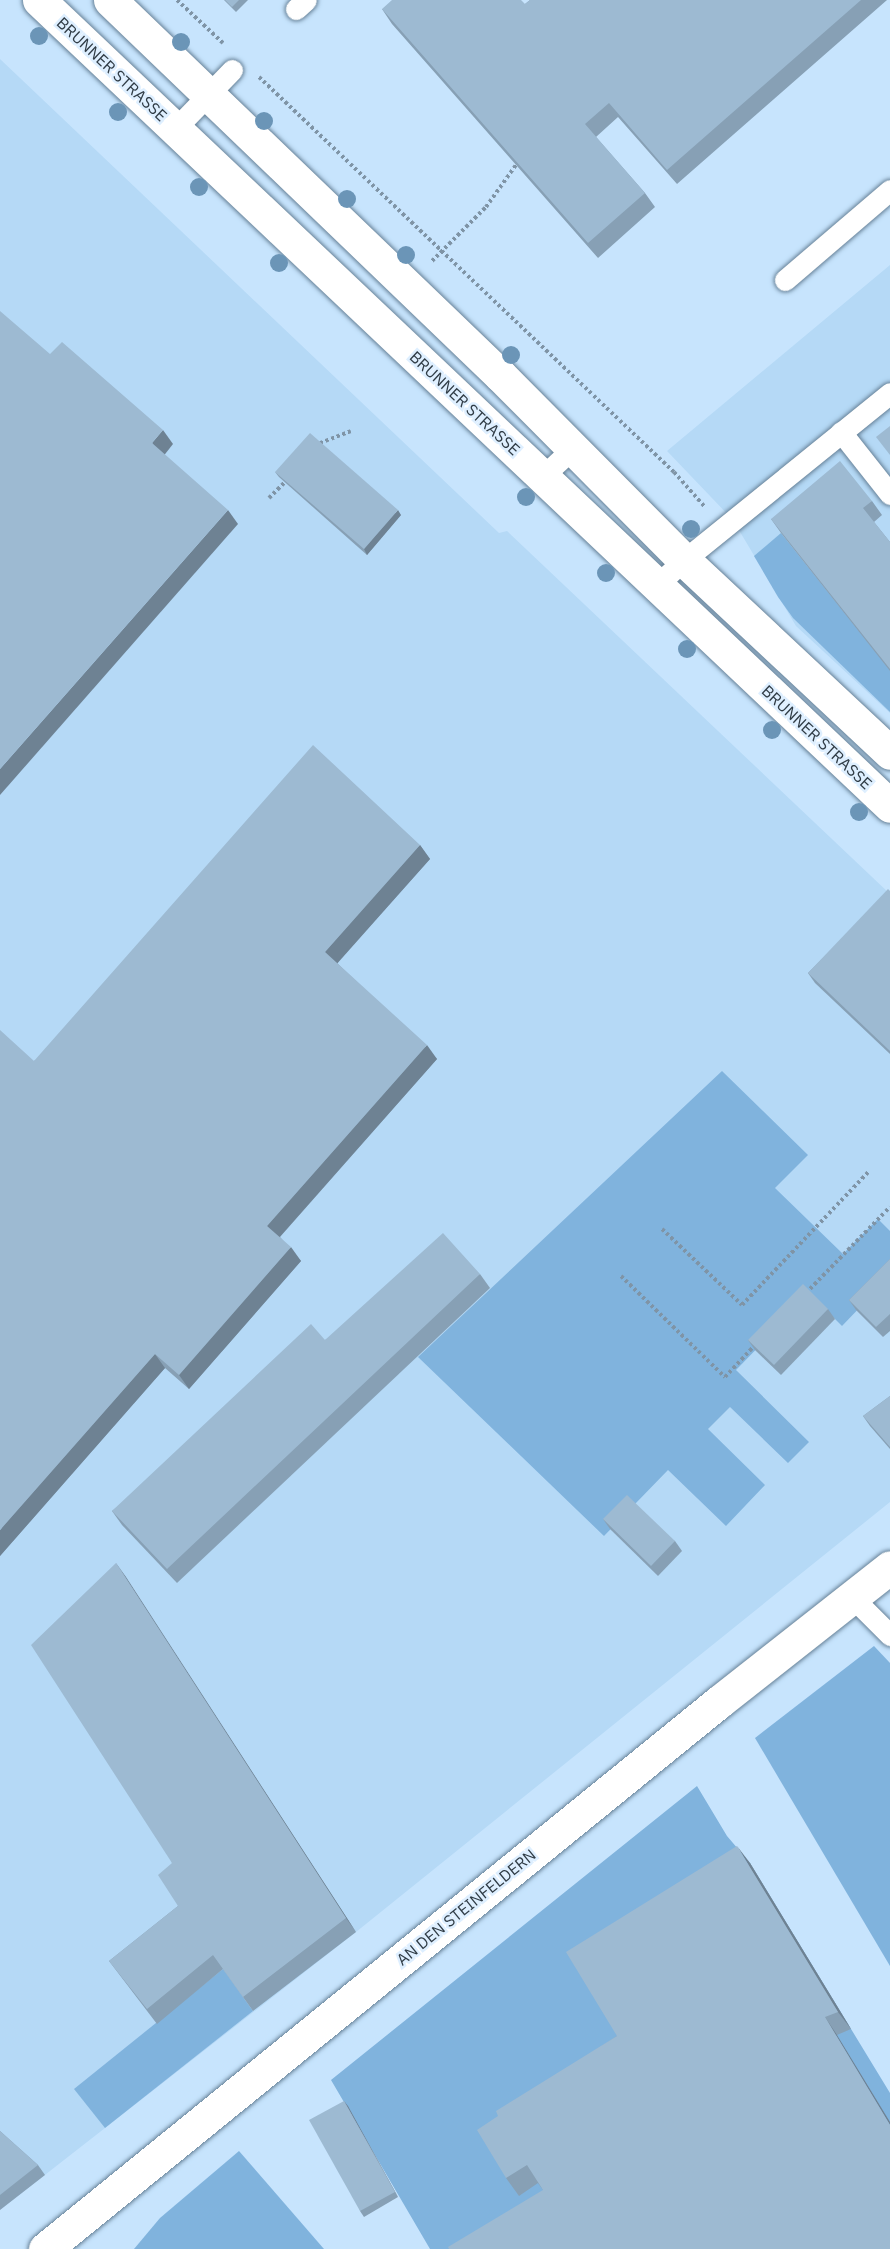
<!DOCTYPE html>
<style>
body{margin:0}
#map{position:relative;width:890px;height:2249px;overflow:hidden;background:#c7e4fd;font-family:"IBM Plex Sans",sans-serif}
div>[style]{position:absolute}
.built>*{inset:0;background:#b5d9f6}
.green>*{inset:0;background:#80b3dd}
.path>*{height:4px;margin-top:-2px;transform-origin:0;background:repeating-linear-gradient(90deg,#7f94a6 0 3px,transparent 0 6px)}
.roads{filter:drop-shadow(0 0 2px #668197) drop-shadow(0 0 2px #668197)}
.lane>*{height:21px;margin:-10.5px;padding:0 10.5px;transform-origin:10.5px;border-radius:10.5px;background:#fff}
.street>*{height:33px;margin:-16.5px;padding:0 16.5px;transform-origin:16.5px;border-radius:16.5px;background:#fff}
.primary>*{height:33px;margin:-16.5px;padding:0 16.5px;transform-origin:16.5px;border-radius:16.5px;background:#fff}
.trees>*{width:18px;height:18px;margin:-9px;border-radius:50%;background:#6b95b7}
.wall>*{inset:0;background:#87a0b5}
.shaded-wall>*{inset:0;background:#6e8293}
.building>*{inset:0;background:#9dbad2}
span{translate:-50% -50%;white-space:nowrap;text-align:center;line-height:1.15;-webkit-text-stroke:5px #deefff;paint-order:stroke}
.street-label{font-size:16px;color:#303c46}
</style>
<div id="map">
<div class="built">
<div style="clip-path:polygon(0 59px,499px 533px,507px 531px,890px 894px,890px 1502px,356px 1932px,0 2210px)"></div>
<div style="clip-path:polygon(890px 265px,890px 713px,796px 626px,733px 520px,667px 451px)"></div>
</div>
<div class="green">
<div style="clip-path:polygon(781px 533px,890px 670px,890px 712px,793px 618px,778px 597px,754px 556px)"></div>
<div style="clip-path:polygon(722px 1071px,808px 1155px,775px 1188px,843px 1254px,878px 1219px,890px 1231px,890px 1276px,842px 1326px,810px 1294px,736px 1370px,809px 1442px,788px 1463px,730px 1407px,708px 1429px,765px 1485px,726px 1526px,668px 1470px,604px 1536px,418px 1357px)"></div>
<div style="clip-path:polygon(874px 1646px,890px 1663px,890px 1966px,755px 1738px)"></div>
<div style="clip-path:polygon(697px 1786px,727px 1836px,750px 1863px,890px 2093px,890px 2249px,430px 2249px,331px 2080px)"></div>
<div style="clip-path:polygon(223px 1969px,253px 2011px,105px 2128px,74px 2089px)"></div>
<div style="clip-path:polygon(239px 2151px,324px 2249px,134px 2249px,160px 2218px)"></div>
</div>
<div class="path">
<div style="left:177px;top:0;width:63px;rotate:43.1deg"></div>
<div style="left:259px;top:77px;width:573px;rotate:43.59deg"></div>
<div style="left:674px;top:472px;width:47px;rotate:48.5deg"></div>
<div style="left:432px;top:261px;width:76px;rotate:-45deg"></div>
<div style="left:486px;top:207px;width:52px;rotate:-54.5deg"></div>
<div style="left:320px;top:443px;width:33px;rotate:-21deg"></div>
<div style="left:269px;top:498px;width:23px;rotate:-45deg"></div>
<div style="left:662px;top:1229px;width:110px;rotate:43.5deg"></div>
<div style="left:742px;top:1305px;width:185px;rotate:-46.5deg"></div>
<div style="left:621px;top:1276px;width:145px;rotate:44.2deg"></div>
<div style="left:725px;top:1377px;width:44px;rotate:-46.8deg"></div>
<div style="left:806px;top:1293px;width:120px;rotate:-45.7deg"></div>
</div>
<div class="roads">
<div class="lane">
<div style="left:296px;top:9px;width:13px;rotate:-42deg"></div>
<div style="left:175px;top:129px;width:82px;rotate:-46deg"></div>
<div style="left:785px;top:280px;width:138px;rotate:-40.6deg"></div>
<div style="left:841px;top:432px;width:79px;rotate:51.7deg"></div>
<div style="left:543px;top:476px;width:41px;rotate:-43deg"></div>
<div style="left:657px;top:585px;width:37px;rotate:-43deg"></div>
<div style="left:684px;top:560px;width:265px;rotate:-39deg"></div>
<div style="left:852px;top:1597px;width:54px;rotate:45deg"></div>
</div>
<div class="street">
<div style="left:45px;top:2249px;width:869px;rotate:-39.07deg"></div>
<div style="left:720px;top:1701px;width:216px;rotate:-38.2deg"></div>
</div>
<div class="primary">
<div style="left:39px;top:0;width:1172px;rotate:43.44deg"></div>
<div style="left:110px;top:0;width:541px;rotate:43.88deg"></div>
<div style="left:500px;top:375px;width:261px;rotate:45.2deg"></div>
<div style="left:684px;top:560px;width:282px;rotate:43.1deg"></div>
</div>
</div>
<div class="trees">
<div style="left:39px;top:36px"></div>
<div style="left:181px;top:42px"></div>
<div style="left:118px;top:112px"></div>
<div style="left:264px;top:121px"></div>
<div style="left:199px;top:187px"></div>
<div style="left:347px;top:199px"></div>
<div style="left:406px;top:255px"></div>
<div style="left:279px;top:263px"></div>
<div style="left:511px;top:355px"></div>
<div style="left:526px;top:497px"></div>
<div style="left:691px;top:529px"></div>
<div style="left:606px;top:573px"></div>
<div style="left:687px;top:649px"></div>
<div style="left:772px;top:730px"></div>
<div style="left:859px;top:812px"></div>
</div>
<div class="wall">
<div style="clip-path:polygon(224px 0,248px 0,236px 12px)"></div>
<div style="clip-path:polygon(530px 0,887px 0,677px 184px,618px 117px,596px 137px,645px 193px,655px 207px,598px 258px,392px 24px,382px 9px,525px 4px)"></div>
<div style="clip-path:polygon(275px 472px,401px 515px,367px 555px,279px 477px)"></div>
<div style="clip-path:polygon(872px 501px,882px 515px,874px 522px,890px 542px,890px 671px,781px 533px,771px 519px)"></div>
<div style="clip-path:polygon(420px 845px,430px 859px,337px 963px,437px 1059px,280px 1237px,301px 1261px,189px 1389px,165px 1368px,0 1556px,34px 1061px)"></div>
<div style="clip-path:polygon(890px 891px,890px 1054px,815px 983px,808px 973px)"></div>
<div style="clip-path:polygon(890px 1259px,890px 1331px,883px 1337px,856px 1310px,849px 1300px)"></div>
<div style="clip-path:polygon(480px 1274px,490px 1288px,177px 1583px,122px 1525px,112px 1511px,325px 1340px)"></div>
<div style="clip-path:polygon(828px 1309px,835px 1319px,781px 1375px,755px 1350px,748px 1340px)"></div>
<div style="clip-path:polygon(890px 1396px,890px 1449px,870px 1426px,863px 1416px)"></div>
<div style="clip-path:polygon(603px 1519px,675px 1541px,682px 1551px,658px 1576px,610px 1529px)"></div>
<div style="clip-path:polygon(116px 1563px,356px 1932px,253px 2011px,223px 1969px,157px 2024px,109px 1961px,178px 1906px,172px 1863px)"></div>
<div style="clip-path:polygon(750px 1863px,851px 2029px,837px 2035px,543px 2190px,538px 2183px,519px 2196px,506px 2178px,498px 2116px,617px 2036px)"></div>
<div style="clip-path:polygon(344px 2101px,398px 2197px,364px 2217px,360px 2211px)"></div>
<div style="clip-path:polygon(0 2131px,38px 2165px,45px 2175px,0 2210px)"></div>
</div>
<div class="shaded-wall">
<div style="clip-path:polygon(163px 430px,173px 444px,162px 458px,152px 443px)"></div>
<div style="clip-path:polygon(228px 510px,238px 524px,0 795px,0 769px)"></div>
<div style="clip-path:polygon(398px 510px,401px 515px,367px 555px,364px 549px)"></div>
<div style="clip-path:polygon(420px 845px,430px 859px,335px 966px,325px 952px)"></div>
<div style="clip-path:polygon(427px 1045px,437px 1059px,277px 1240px,267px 1226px)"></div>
<div style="clip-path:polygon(291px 1247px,301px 1261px,189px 1389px,179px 1375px)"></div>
<div style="clip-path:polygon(155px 1354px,165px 1368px,0 1556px,0 1530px)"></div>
<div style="clip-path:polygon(116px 1563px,126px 1577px,356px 1932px,346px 1918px)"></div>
<div style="clip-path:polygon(737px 1846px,750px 1863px,851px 2029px,838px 2012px)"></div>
<div style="clip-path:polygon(825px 2017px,837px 2035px,890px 2122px,890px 2125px)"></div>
<div style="clip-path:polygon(344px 2101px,348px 2106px,398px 2197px,395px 2192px)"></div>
</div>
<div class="building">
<div style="clip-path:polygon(225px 0,239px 0,232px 7px)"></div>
<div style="clip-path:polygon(392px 0,521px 0,525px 4px,530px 0,861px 0,667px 170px,609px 103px,585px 124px,645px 193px,588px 243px,382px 9px)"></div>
<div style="clip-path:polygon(0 311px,50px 354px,62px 342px,163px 430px,152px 443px,228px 510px,0 769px)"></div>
<div style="clip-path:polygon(890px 426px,890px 455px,876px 437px)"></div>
<div style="clip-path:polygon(310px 433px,398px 510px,364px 549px,275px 472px)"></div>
<div style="clip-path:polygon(840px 461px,872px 501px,863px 508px,890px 542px,890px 669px,771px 519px)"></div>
<div style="clip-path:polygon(313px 745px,420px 845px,325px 952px,427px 1045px,267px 1226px,291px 1247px,179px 1375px,155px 1354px,0 1530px,0 1030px,34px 1061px)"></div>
<div style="clip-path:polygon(888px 889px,890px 891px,890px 1051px,808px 973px)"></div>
<div style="clip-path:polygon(443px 1233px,480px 1274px,167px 1569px,112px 1511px,311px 1324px,325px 1340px)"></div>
<div style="clip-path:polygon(890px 1259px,890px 1314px,876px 1327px,849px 1300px)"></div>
<div style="clip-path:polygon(803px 1284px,828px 1309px,774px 1365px,748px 1340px)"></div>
<div style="clip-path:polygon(890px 1396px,890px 1447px,863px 1416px)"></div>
<div style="clip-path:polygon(627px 1495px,675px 1541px,651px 1566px,603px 1519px)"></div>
<div style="clip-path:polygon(116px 1563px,346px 1918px,243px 1997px,213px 1955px,147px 2009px,109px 1961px,178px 1906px,158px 1875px,172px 1863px,31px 1645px)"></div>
<div style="clip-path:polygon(737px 1846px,838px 2012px,825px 2017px,890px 2125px,890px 2249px,449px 2249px,448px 2247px,543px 2190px,527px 2165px,506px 2178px,477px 2130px,498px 2116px,496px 2111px,617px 2036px,566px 1952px)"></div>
<div style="clip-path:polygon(344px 2101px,395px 2192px,360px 2211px,309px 2120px)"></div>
<div style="clip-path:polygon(0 2131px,38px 2165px,0 2195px)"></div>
</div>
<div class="street-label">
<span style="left:112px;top:69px;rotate:43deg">BRUNNER STRASSE</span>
<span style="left:465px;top:403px;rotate:43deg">BRUNNER STRASSE</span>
<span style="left:817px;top:737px;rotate:43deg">BRUNNER STRASSE</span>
<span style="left:466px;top:1907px;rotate:-39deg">AN DEN STEINFELDERN</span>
</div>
</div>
